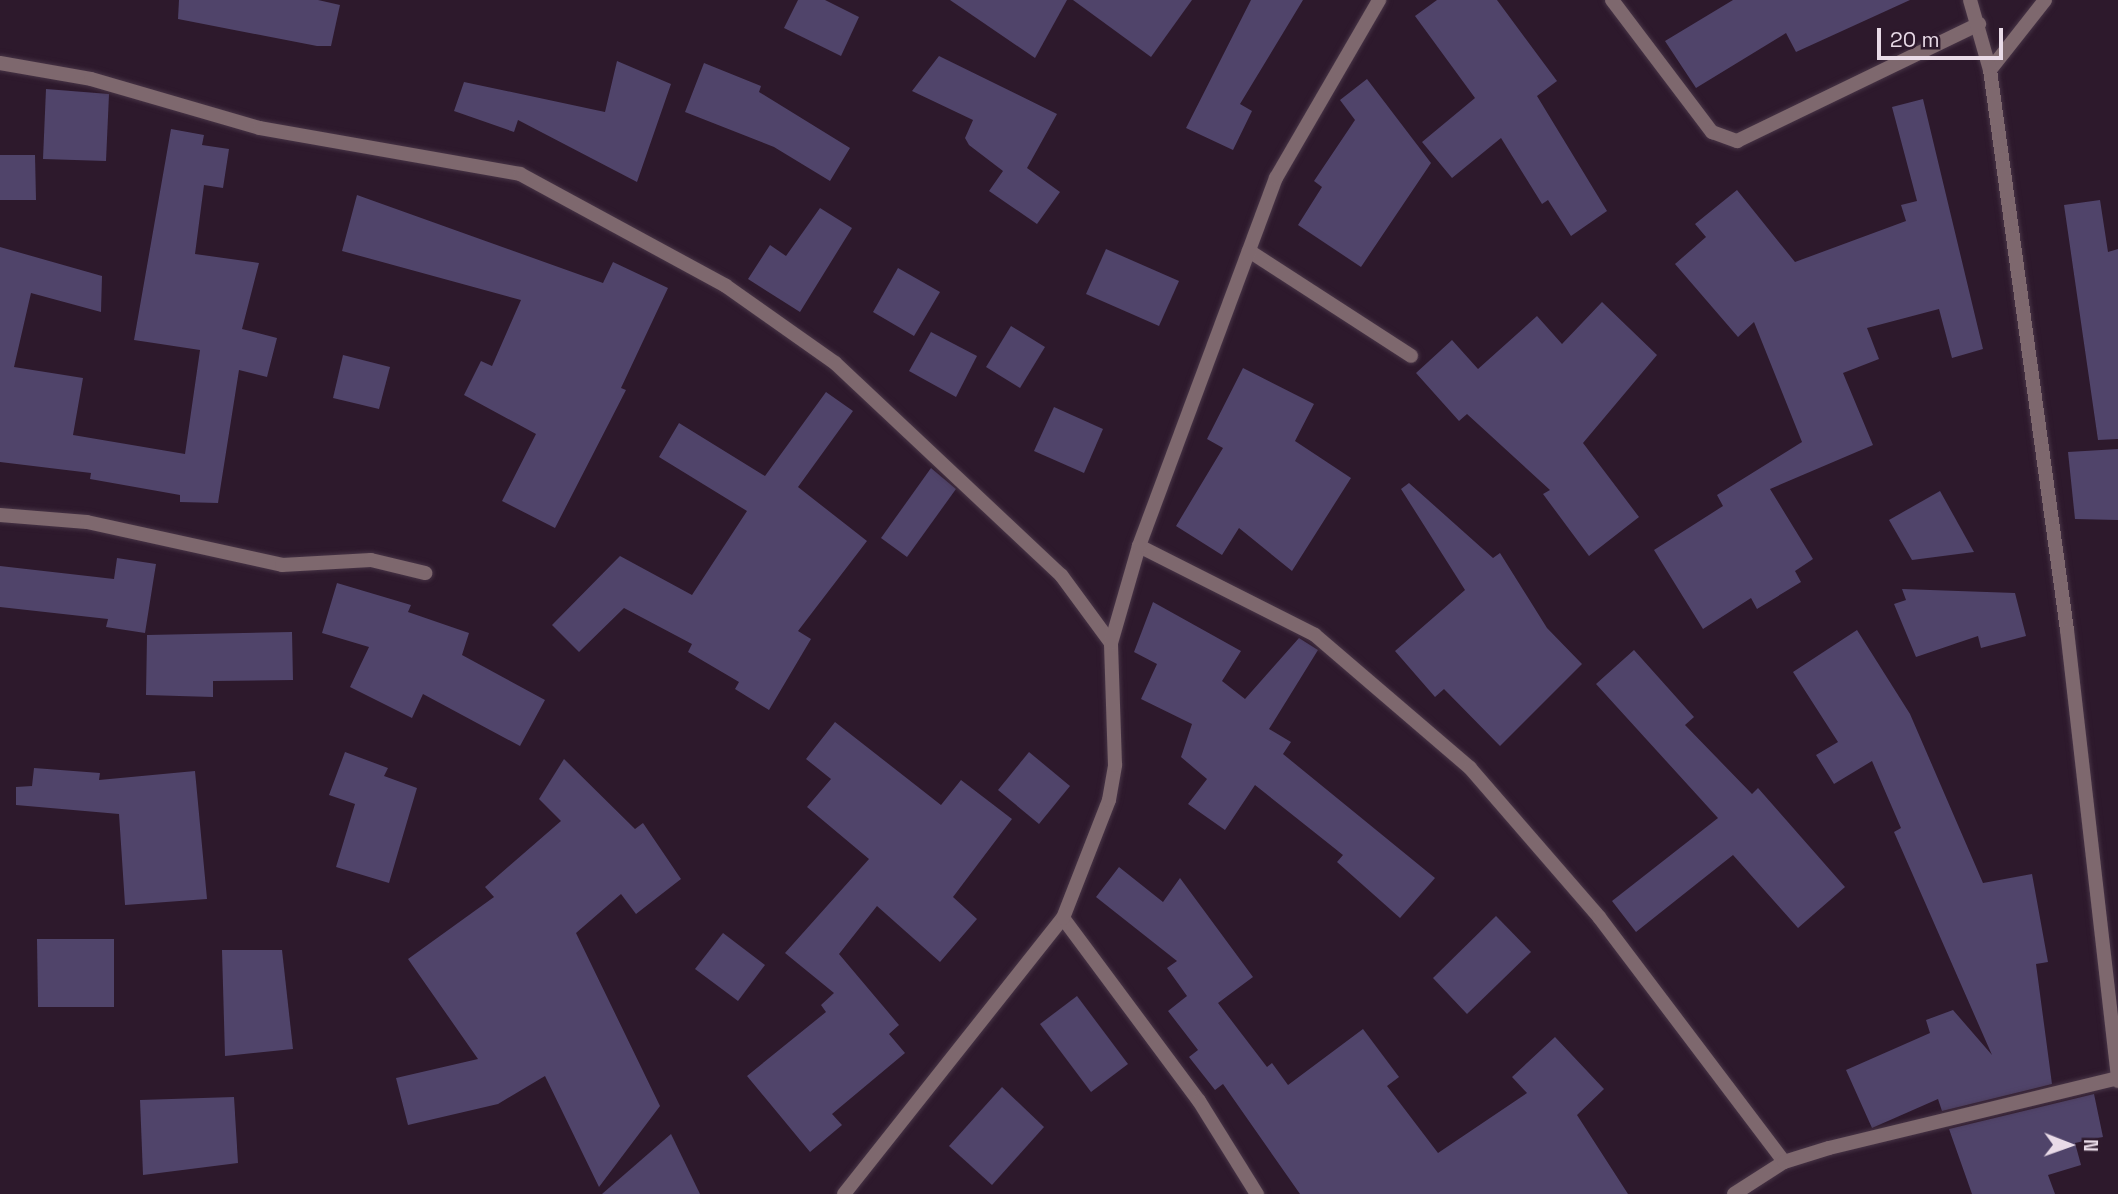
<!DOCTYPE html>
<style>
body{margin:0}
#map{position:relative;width:2118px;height:1194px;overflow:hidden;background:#2d192c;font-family:"Space Grotesk",sans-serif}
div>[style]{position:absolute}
.building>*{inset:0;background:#50446a}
.roads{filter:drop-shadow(0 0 2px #473446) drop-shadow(0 0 2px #473446)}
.minor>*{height:14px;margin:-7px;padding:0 7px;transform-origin:7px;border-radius:7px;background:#7e686e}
.tertiary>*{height:14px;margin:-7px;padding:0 7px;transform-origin:7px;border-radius:7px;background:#7e686e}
span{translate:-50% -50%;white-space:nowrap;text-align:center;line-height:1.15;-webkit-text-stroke:6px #2d192c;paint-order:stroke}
.north{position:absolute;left:2034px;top:1110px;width:70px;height:70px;-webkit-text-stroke:5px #2d192c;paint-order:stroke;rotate:91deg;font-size:19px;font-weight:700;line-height:28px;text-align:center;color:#e9dbe8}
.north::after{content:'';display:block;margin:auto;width:24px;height:32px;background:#e9dbe8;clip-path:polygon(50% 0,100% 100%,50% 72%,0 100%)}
.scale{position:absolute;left:1877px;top:28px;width:126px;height:32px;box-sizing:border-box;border:4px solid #e9dbe8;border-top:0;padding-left:9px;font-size:21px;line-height:24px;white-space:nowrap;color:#e9dbe8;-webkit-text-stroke:5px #2d192c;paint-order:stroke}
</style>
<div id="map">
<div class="building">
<div style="clip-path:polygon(179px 0,318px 0,340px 5px,331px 46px,317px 46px,178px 19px)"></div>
<div style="clip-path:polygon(798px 0,825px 0,859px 17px,841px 56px,784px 28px)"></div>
<div style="clip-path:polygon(950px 0,1067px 0,1035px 58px)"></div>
<div style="clip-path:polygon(1073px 0,1192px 0,1151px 57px)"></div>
<div style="clip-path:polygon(1251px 0,1303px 0,1240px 104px,1252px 111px,1233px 150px,1186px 128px)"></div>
<div style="clip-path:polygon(1437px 0,1497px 0,1557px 81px,1537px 96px,1607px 211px,1571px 236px,1548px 200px,1542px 204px,1501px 138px,1452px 178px,1422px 142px,1475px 98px,1415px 16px)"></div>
<div style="clip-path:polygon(1733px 0,1910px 0,1796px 52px,1786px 33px,1696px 88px,1665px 41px)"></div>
<div style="clip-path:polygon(939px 56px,1057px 114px,1027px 168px,1060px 192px,1037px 224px,989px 191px,1003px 171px,969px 145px,965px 138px,973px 120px,912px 91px)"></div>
<div style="clip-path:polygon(617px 61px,671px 84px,637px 182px,518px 120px,514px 132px,454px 111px,464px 82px,605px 112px)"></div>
<div style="clip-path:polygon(704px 63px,761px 86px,759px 92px,850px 148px,830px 181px,774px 147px,685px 112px)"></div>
<div style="clip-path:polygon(1367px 79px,1431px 163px,1361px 267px,1298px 225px,1322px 187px,1314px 181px,1355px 120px,1340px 100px)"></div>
<div style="clip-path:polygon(46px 89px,109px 94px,106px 161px,43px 159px)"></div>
<div style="clip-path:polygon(1923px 99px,1983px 349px,1952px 358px,1939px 309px,1867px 328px,1879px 359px,1843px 373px,1873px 445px,1770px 489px,1813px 559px,1795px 571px,1801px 582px,1757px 609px,1751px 598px,1703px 629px,1654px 550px,1723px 506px,1717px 495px,1802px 442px,1754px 322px,1738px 337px,1675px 264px,1706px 237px,1695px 224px,1737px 190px,1795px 262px,1906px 221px,1901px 205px,1917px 201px,1892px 107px)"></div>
<div style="clip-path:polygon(171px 129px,204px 135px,202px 145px,229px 149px,223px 188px,204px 185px,195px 254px,259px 263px,242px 329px,277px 338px,267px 377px,239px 370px,218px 503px,180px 502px,180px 495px,90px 479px,91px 473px,0 462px,0 247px,102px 276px,101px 312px,31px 293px,14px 367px,83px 378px,73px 435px,185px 454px,200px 350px,134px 340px)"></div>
<div style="clip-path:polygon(0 155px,35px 155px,36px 200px,0 200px)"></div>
<div style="clip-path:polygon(357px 195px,603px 283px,613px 262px,668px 288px,621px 388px,626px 390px,555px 528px,502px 501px,536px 434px,464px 395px,481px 361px,492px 366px,521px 300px,342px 251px)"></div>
<div style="clip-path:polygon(2100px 200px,2108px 252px,2118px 249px,2118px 439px,2098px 440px,2064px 205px)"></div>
<div style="clip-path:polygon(820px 208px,852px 228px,800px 312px,748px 279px,770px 245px,786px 256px)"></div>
<div style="clip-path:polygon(1106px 249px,1179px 281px,1159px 326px,1086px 294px)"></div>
<div style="clip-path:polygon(898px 268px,940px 292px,914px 336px,873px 312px)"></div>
<div style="clip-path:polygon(1602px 302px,1657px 355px,1583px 443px,1639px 517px,1589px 556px,1543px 494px,1550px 490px,1467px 414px,1459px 421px,1416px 373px,1452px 340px,1478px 369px,1537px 316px,1562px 344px)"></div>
<div style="clip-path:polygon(1011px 326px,1045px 347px,1020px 388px,986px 367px)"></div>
<div style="clip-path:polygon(931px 332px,977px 356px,956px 397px,909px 371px)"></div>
<div style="clip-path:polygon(343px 355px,390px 367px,379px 409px,333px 398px)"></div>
<div style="clip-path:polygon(1243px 368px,1314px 404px,1295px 441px,1351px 478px,1292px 571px,1239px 528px,1222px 555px,1176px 526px,1223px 448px,1207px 439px)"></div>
<div style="clip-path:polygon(826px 392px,853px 411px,798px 487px,867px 541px,798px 631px,811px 639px,769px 710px,735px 689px,739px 682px,688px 652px,692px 644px,624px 608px,579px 652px,552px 625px,620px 556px,692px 595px,747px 511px,659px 457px,679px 423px,765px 476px)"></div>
<div style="clip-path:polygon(1054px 407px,1103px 429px,1084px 473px,1034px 451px)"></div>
<div style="clip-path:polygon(2118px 449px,2118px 520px,2075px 519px,2068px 452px)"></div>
<div style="clip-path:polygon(931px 468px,956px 489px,907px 557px,881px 538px)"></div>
<div style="clip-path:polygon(1409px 483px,1493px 558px,1500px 553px,1547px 628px,1582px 664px,1500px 746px,1444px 689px,1435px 697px,1395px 651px,1465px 590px,1401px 489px)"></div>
<div style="clip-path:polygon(1940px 491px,1974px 552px,1912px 560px,1889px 520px)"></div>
<div style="clip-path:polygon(117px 558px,156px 564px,145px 633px,106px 627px,108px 619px,0 607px,0 566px,114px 579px)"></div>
<div style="clip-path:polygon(337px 583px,411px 605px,408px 612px,469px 633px,462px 655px,545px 700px,520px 746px,423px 694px,412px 718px,350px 687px,369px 647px,322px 633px)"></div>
<div style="clip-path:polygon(1902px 589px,2015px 593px,2026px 636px,1981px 648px,1978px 636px,1916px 657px,1894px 604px,1906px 600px)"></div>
<div style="clip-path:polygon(1153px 602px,1241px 651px,1222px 681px,1245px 699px,1299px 638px,1318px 650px,1269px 729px,1291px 742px,1283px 754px,1435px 878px,1400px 918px,1337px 862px,1343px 855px,1255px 785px,1225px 830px,1188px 804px,1207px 779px,1181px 757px,1192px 724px,1141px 699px,1157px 664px,1134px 652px)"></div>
<div style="clip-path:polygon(1857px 630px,1910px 714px,1983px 883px,2032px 874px,2048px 962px,2036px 964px,2052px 1084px,1942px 1111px,1938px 1099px,1872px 1128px,1846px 1070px,1930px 1033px,1926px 1020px,1953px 1010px,1992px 1055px,1894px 832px,1901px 828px,1872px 761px,1834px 784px,1816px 755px,1838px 742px,1793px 672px)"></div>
<div style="clip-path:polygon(292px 632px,293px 680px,213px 681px,213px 697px,146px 695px,147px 635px)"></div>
<div style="clip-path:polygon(1634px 650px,1694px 717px,1685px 725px,1752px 794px,1758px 788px,1845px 887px,1798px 928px,1733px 855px,1636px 932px,1612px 901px,1718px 818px,1596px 684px)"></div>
<div style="clip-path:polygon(835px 722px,941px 805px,961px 780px,1012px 819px,953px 897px,977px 919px,940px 962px,877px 906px,839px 954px,899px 1025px,889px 1034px,905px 1053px,832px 1114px,842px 1125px,810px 1152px,747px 1076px,826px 1012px,821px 1005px,834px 993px,785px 953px,869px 859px,807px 807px,831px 779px,806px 759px)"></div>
<div style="clip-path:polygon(345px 752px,388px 768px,384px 776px,417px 788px,389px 883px,336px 867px,355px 804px,329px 795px)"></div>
<div style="clip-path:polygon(1029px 752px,1070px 786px,1039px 824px,998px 790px)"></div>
<div style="clip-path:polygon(564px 759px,635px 829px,643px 823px,681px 879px,636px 914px,621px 894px,576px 933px,660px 1106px,599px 1187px,545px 1076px,498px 1104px,408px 1125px,396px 1078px,478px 1059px,408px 959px,494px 897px,485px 887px,561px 821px,539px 799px)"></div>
<div style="clip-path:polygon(34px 768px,100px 773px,99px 780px,195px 771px,207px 899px,125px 905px,119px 814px,16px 805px,16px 787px,32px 786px)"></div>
<div style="clip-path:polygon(1119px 867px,1163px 902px,1180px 878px,1253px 977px,1218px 1003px,1267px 1067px,1272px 1063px,1288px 1085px,1363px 1029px,1399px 1077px,1387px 1086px,1438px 1153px,1527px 1093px,1512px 1077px,1555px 1037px,1604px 1089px,1577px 1115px,1628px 1194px,1300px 1194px,1223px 1084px,1215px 1090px,1189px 1057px,1198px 1050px,1168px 1011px,1187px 996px,1167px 968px,1177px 961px,1096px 897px)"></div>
<div style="clip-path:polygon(1496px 916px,1531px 952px,1467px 1014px,1433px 978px)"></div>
<div style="clip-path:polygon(723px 933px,765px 965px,738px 1001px,695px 969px)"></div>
<div style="clip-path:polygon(37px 939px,114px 939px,114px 1007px,38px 1007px)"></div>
<div style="clip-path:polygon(222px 950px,282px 950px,293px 1049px,225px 1056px)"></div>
<div style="clip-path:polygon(1077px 996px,1128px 1064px,1091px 1092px,1040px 1024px)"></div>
<div style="clip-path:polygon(1002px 1087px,1044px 1127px,992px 1185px,949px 1146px)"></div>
<div style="clip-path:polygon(2094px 1094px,2103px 1137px,2075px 1143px,2081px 1165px,2048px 1175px,2055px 1194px,1972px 1194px,1949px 1129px)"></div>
<div style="clip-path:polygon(234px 1097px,238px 1163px,143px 1175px,140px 1100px)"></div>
<div style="clip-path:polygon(671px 1134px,700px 1194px,602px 1194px)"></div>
</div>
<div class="roads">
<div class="minor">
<div style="left:1612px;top:0;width:166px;rotate:52.9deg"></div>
<div style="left:1712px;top:132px;width:27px;rotate:20deg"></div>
<div style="left:1737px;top:141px;width:269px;rotate:-25.8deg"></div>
<div style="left:0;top:63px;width:92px;rotate:10deg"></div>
<div style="left:91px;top:79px;width:176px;rotate:16.2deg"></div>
<div style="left:260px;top:128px;width:264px;rotate:10deg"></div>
<div style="left:520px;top:174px;width:234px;rotate:28.5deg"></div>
<div style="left:726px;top:286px;width:133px;rotate:35.2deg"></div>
<div style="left:835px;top:363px;width:310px;rotate:43.2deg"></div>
<div style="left:1061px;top:575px;width:84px;rotate:53.7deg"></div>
<div style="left:1990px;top:70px;width:89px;rotate:-51.8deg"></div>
<div style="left:1249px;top:251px;width:193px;rotate:32.9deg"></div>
<div style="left:0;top:515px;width:87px;rotate:4.6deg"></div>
<div style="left:87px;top:522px;width:200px;rotate:12.4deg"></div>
<div style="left:282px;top:565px;width:89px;rotate:-3.2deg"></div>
<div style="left:371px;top:560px;width:56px;rotate:13.5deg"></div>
<div style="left:1139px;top:546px;width:197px;rotate:26.8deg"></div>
<div style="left:1315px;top:635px;width:204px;rotate:40.6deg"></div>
<div style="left:1470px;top:768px;width:197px;rotate:49.1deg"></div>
<div style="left:1599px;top:917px;width:307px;rotate:52.9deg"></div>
<div style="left:1063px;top:918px;width:228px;rotate:53.4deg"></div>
<div style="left:1199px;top:1101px;width:110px;rotate:58.1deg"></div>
<div style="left:844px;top:1194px;width:352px;rotate:-51.6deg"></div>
<div style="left:1063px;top:918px;width:127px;rotate:-68.7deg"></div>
<div style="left:1109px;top:800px;width:36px;rotate:-80deg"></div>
<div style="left:1115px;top:765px;width:122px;rotate:-91.9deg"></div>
<div style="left:1111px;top:643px;width:101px;rotate:-73.9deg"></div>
<div style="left:1139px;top:546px;width:393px;rotate:-69.6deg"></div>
<div style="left:1276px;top:178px;width:206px;rotate:-59.9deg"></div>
<div style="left:1734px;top:1194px;width:59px;rotate:-32.6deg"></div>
<div style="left:1784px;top:1162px;width:47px;rotate:-17.3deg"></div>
<div style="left:1829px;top:1148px;width:297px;rotate:-13.6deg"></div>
</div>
<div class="tertiary">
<div style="left:1970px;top:0;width:73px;rotate:74.1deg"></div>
<div style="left:1990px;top:70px;width:565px;rotate:82.17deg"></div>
<div style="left:2067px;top:630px;width:454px;rotate:83.5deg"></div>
</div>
</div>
<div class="north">N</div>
<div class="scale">20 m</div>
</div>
